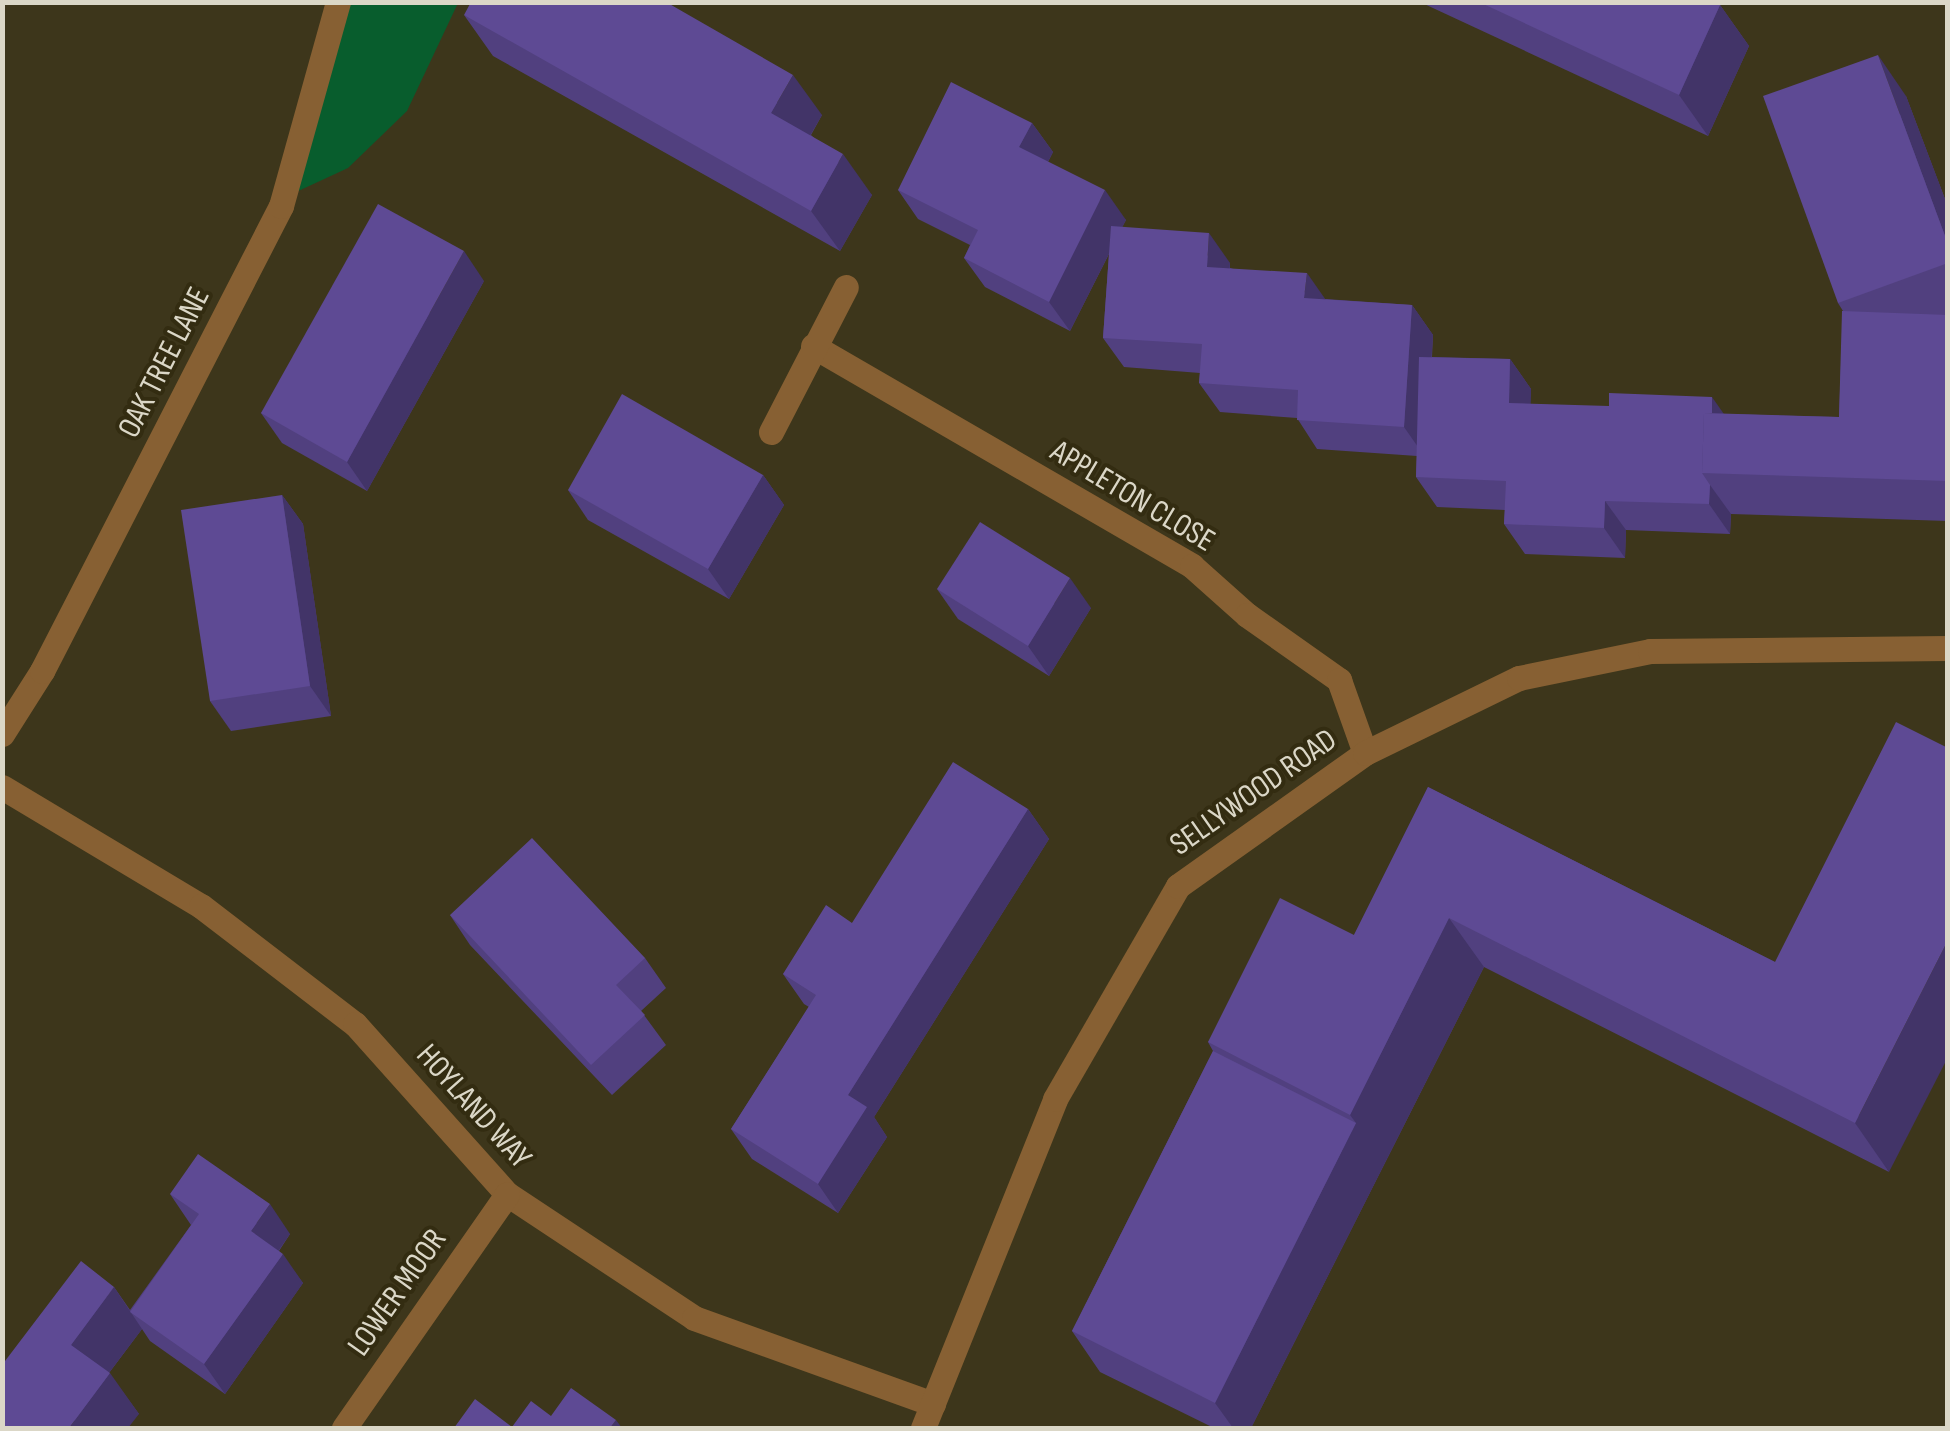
<!DOCTYPE html>
<style>
body{margin:0}
#map{position:relative;width:1950px;height:1431px;overflow:hidden;background:#3d361b;font-family:"Sofia Sans Condensed",sans-serif}
div>[style]{position:absolute}
.green>*{inset:0;background:#085d2d}
.minor>*{height:25px;margin:-12.5px;padding:0 12.5px;transform-origin:12.5px;border-radius:12.5px;background:#876033}
.wall>*{inset:0;background:#51407f}
.shaded-wall>*{inset:0;background:#423468}
.building>*{inset:0;background:#5e4a94}
span{translate:-50% -50%;white-space:nowrap;text-align:center;line-height:1.15;-webkit-text-stroke:8px #332c11;paint-order:stroke}
.street-label{font-size:32px;color:#dbd7c7}
.frame{position:absolute;inset:0;border:5px solid #dbd7c7;pointer-events:none}
</style>
<div id="map">
<div class="green">
<div style="clip-path:polygon(344px 3px,458px 3px,407px 111px,348px 168px,294px 193px)"></div>
</div>
<div class="minor">
<div style="left:813px;top:346px;width:438px;rotate:30.1deg"></div>
<div style="left:1192px;top:566px;width:74px;rotate:41.7deg"></div>
<div style="left:1247px;top:615px;width:113px;rotate:35.2deg"></div>
<div style="left:1339px;top:680px;width:77px;rotate:70.4deg"></div>
<div style="left:771px;top:432px;width:163px;rotate:-62.7deg"></div>
<div style="left:2px;top:734px;width:75px;rotate:-57.6deg"></div>
<div style="left:42px;top:671px;width:523px;rotate:-62.8deg"></div>
<div style="left:281px;top:206px;width:212px;rotate:-74.4deg"></div>
<div style="left:2px;top:787px;width:232px;rotate:30.9deg"></div>
<div style="left:201px;top:906px;width:194px;rotate:37.5deg"></div>
<div style="left:355px;top:1024px;width:228px;rotate:48.2deg"></div>
<div style="left:507px;top:1194px;width:224px;rotate:33.5deg"></div>
<div style="left:694px;top:1318px;width:254px;rotate:19.8deg"></div>
<div style="left:344px;top:1428px;width:285px;rotate:-55.1deg"></div>
<div style="left:923px;top:1428px;width:354px;rotate:-68.1deg"></div>
<div style="left:1055px;top:1099px;width:246px;rotate:-60deg"></div>
<div style="left:1178px;top:886px;width:229px;rotate:-35.4deg"></div>
<div style="left:1365px;top:753px;width:171px;rotate:-26deg"></div>
<div style="left:1519px;top:678px;width:134px;rotate:-11.6deg"></div>
<div style="left:1650px;top:651px;width:298px;rotate:-0.6deg"></div>
</div>
<div class="wall">
<div style="clip-path:polygon(1420px 2px,1715px 2px,1720px 5px,1749px 46px,1708px 136px)"></div>
<div style="clip-path:polygon(464px 15px,822px 115px,811px 135px,872px 195px,840px 251px,493px 56px)"></div>
<div style="clip-path:polygon(1906px 96px,1948px 207px,1948px 521px,1731px 514px,1730px 534px,1626px 530px,1625px 558px,1525px 554px,1504px 524px,1505px 510px,1437px 507px,1416px 477px,1417px 456px,1317px 449px,1297px 418px,1220px 412px,1199px 383px,1200px 373px,1124px 367px,1103px 338px,1109px 254px,1070px 331px,985px 287px,964px 258px,970px 245px,918px 219px,898px 190px,1032px 123px,1053px 152px,1048px 162px,1126px 220px,1122px 227px,1230px 263px,1230px 268px,1325px 299px,1412px 305px,1433px 335px,1432px 357px,1510px 359px,1531px 389px,1530px 404px,1724px 414px,1839px 417px,1843px 311px,1838px 303px)"></div>
<div style="clip-path:polygon(484px 281px,367px 491px,282px 443px,261px 413px)"></div>
<div style="clip-path:polygon(763px 475px,784px 505px,729px 599px,588px 520px,568px 490px)"></div>
<div style="clip-path:polygon(282px 495px,303px 524px,331px 716px,231px 731px,210px 701px)"></div>
<div style="clip-path:polygon(937px 589px,1091px 608px,1049px 676px,958px 619px)"></div>
<div style="clip-path:polygon(1428px 787px,1775px 962px,1889px 1172px,1484px 967px,1251px 1428px,1214px 1428px,1100px 1372px,1072px 1331px,1213px 1051px,1208px 1042px,1354px 935px)"></div>
<div style="clip-path:polygon(1028px 809px,1049px 839px,874px 1117px,887px 1137px,838px 1213px,752px 1159px,731px 1129px,809px 1007px,804px 1004px,783px 974px,852px 923px)"></div>
<div style="clip-path:polygon(450px 915px,645px 958px,666px 988px,641px 1011px,666px 1045px,612px 1095px,470px 945px)"></div>
<div style="clip-path:polygon(170px 1194px,290px 1234px,279px 1251px,303px 1283px,225px 1394px,150px 1341px,142px 1329px,109px 1373px,139px 1414px,2px 1428px,114px 1287px,130px 1310px,191px 1225px)"></div>
</div>
<div class="shaded-wall">
<div style="clip-path:polygon(1720px 5px,1749px 46px,1708px 136px,1679px 95px)"></div>
<div style="clip-path:polygon(1878px 55px,1906px 96px,1948px 207px,1948px 244px)"></div>
<div style="clip-path:polygon(793px 75px,822px 115px,800px 153px,771px 113px)"></div>
<div style="clip-path:polygon(1032px 123px,1053px 152px,1040px 177px,1019px 147px)"></div>
<div style="clip-path:polygon(843px 154px,872px 195px,840px 251px,811px 211px)"></div>
<div style="clip-path:polygon(1105px 190px,1126px 220px,1070px 331px,1049px 302px)"></div>
<div style="clip-path:polygon(1209px 233px,1230px 263px,1228px 297px,1207px 267px)"></div>
<div style="clip-path:polygon(464px 251px,484px 281px,367px 491px,347px 462px)"></div>
<div style="clip-path:polygon(1307px 273px,1328px 303px,1304px 298px)"></div>
<div style="clip-path:polygon(1412px 305px,1433px 335px,1425px 457px,1404px 427px)"></div>
<div style="clip-path:polygon(1510px 359px,1531px 389px,1530px 433px,1509px 403px)"></div>
<div style="clip-path:polygon(1712px 397px,1733px 427px,1710px 473px)"></div>
<div style="clip-path:polygon(763px 475px,784px 505px,729px 599px,708px 569px)"></div>
<div style="clip-path:polygon(1710px 485px,1731px 514px,1730px 534px,1709px 504px)"></div>
<div style="clip-path:polygon(282px 495px,303px 524px,331px 716px,310px 686px)"></div>
<div style="clip-path:polygon(1605px 501px,1626px 530px,1625px 558px,1604px 528px)"></div>
<div style="clip-path:polygon(1070px 578px,1091px 608px,1049px 676px,1028px 646px)"></div>
<div style="clip-path:polygon(1028px 809px,1049px 839px,874px 1117px,887px 1137px,838px 1213px,818px 1184px,848px 1095px)"></div>
<div style="clip-path:polygon(1449px 918px,1484px 967px,1251px 1428px,1233px 1428px,1215px 1403px,1356px 1123px,1350px 1115px)"></div>
<div style="clip-path:polygon(1948px 940px,1948px 1057px,1889px 1172px,1855px 1123px)"></div>
<div style="clip-path:polygon(270px 1204px,290px 1234px,272px 1260px,251px 1231px)"></div>
<div style="clip-path:polygon(283px 1254px,303px 1283px,225px 1394px,204px 1364px)"></div>
<div style="clip-path:polygon(114px 1287px,142px 1329px,99px 1386px,71px 1345px)"></div>
<div style="clip-path:polygon(110px 1373px,139px 1414px,128px 1428px,69px 1428px)"></div>
<div style="clip-path:polygon(616px 1420px,622px 1428px,610px 1428px)"></div>
</div>
<div class="building">
<div style="clip-path:polygon(471px 2px,666px 2px,793px 75px,771px 113px,843px 154px,811px 211px,464px 15px)"></div>
<div style="clip-path:polygon(1479px 2px,1715px 2px,1720px 5px,1679px 95px)"></div>
<div style="clip-path:polygon(1878px 55px,1948px 244px,1948px 263px,1838px 303px,1763px 96px)"></div>
<div style="clip-path:polygon(951px 82px,1032px 123px,1019px 147px,1105px 190px,1049px 302px,964px 258px,978px 230px,898px 190px)"></div>
<div style="clip-path:polygon(378px 204px,464px 251px,347px 462px,261px 413px)"></div>
<div style="clip-path:polygon(1111px 226px,1209px 233px,1207px 267px,1307px 273px,1304px 298px,1412px 305px,1404px 427px,1297px 420px,1298px 390px,1199px 383px,1202px 344px,1103px 338px)"></div>
<div style="clip-path:polygon(1842px 311px,1948px 315px,1948px 481px,1702px 473px,1704px 413px,1839px 417px)"></div>
<div style="clip-path:polygon(1419px 357px,1510px 359px,1509px 403px,1609px 406px,1609px 393px,1712px 397px,1712px 413px,1704px 413px,1702px 473px,1710px 485px,1709px 504px,1605px 501px,1604px 528px,1504px 524px,1506px 481px,1416px 477px)"></div>
<div style="clip-path:polygon(622px 394px,763px 475px,708px 569px,568px 490px)"></div>
<div style="clip-path:polygon(282px 495px,310px 686px,210px 701px,181px 510px)"></div>
<div style="clip-path:polygon(980px 522px,1070px 578px,1028px 646px,937px 589px)"></div>
<div style="clip-path:polygon(1896px 722px,1948px 748px,1948px 940px,1855px 1123px,1449px 918px,1350px 1115px,1208px 1042px,1280px 898px,1354px 935px,1428px 787px,1775px 962px)"></div>
<div style="clip-path:polygon(953px 762px,1028px 809px,848px 1095px,867px 1107px,818px 1184px,731px 1129px,816px 995px,783px 974px,826px 905px,852px 923px)"></div>
<div style="clip-path:polygon(532px 838px,645px 958px,616px 985px,645px 1015px,591px 1065px,450px 915px)"></div>
<div style="clip-path:polygon(1213px 1051px,1356px 1123px,1215px 1403px,1072px 1331px)"></div>
<div style="clip-path:polygon(198px 1154px,270px 1204px,251px 1231px,283px 1254px,204px 1364px,130px 1312px,199px 1214px,170px 1194px)"></div>
<div style="clip-path:polygon(81px 1261px,114px 1287px,71px 1345px,110px 1373px,69px 1428px,2px 1428px,2px 1365px)"></div>
<div style="clip-path:polygon(571px 1388px,616px 1420px,610px 1428px,454px 1428px,475px 1399px,512px 1427px,531px 1401px,551px 1416px)"></div>
</div>
<div class="street-label">
<span style="left:165px;top:363px;rotate:-63deg">OAK TREE LANE</span>
<span style="left:1132px;top:497px;rotate:31deg">APPLETON CLOSE</span>
<span style="left:1254px;top:793px;rotate:-35deg">SELLYWOOD ROAD</span>
<span style="left:473px;top:1107px;rotate:48deg">HOYLAND WAY</span>
<span style="left:398px;top:1293px;rotate:-55deg">LOWER MOOR</span>
</div>
<div class="frame"></div>
</div>
